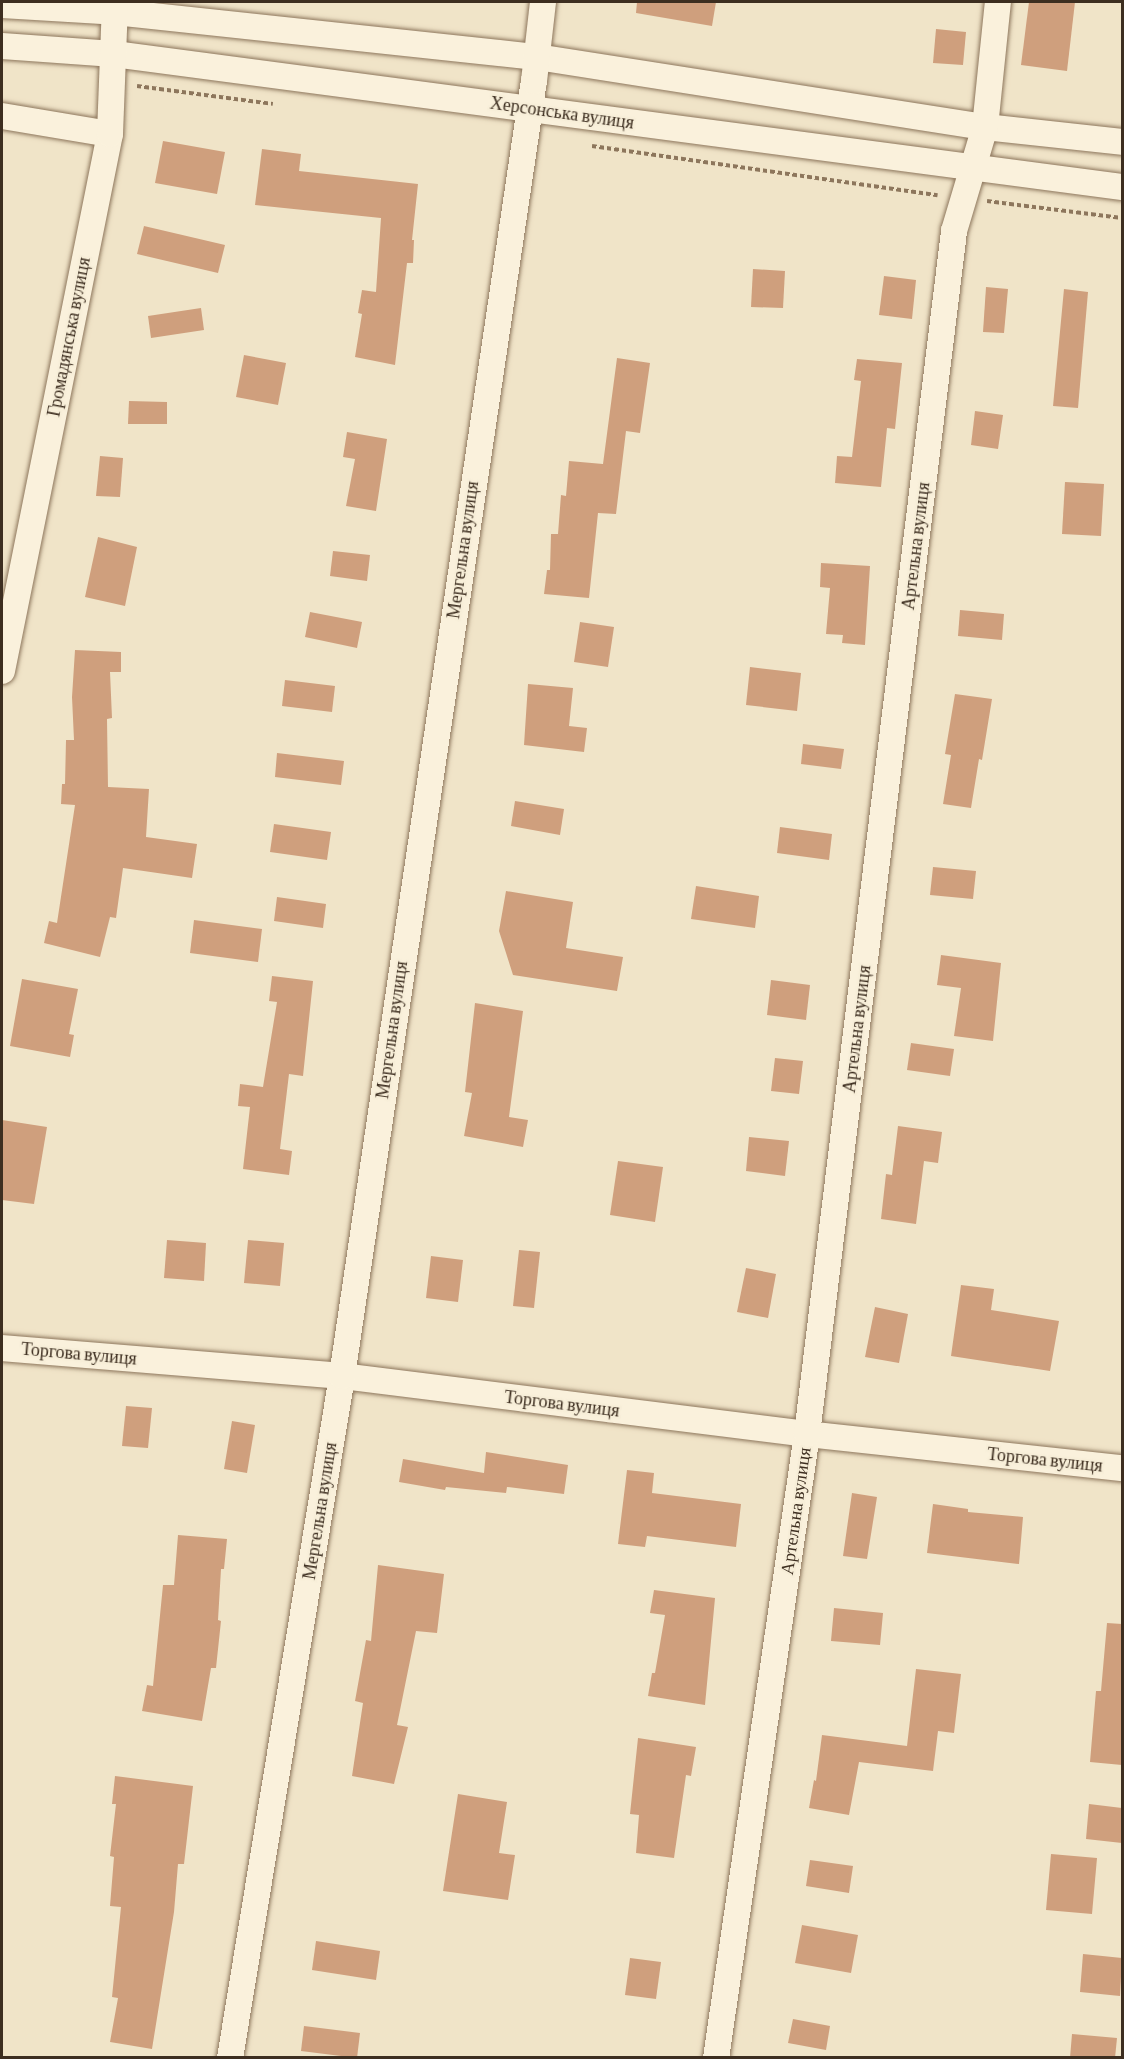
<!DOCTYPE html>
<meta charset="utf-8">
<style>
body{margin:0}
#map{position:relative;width:1124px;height:2059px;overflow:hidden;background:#f0e4c8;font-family:"Crimson Pro",serif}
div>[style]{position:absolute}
.building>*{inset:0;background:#cf9f7d}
.path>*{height:4px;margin-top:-2px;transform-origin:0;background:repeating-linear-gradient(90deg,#8d765c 0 4.5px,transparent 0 7.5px)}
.roads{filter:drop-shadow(0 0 2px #8d765c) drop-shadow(0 0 2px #8d765c)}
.minor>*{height:26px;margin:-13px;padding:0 13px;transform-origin:13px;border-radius:13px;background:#faf1dc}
span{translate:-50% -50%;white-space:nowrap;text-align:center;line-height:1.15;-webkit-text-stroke:4.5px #f7eed8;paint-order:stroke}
.street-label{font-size:18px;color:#3d2e20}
.frame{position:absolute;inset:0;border:3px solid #3d2e20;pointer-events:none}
</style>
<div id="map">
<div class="building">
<div style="clip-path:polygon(637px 2px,716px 2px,712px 26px,636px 13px)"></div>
<div style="clip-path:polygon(1029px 2px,1075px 2px,1067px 71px,1021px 65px)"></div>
<div style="clip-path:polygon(936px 29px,966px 32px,963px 65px,933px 63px)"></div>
<div style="clip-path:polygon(163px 141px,225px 152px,217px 194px,155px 183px)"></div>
<div style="clip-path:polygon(262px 149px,301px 154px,299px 171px,418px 184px,412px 240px,414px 240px,413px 263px,407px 263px,395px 365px,355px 357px,362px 314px,358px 313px,362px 290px,376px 292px,381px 218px,255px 205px)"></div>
<div style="clip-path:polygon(144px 226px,225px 245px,218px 273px,137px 254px)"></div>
<div style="clip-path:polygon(753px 269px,785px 271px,783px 308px,751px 307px)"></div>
<div style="clip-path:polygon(884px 276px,916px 280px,912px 319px,879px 315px)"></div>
<div style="clip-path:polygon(986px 287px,1008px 289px,1004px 333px,983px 332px)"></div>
<div style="clip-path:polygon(1064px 289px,1088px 292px,1078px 408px,1053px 406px)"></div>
<div style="clip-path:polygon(201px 308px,204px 330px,151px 338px,148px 316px)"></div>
<div style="clip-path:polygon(244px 355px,286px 363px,278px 405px,236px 397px)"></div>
<div style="clip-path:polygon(617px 358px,650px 363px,640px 433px,626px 431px,616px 514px,598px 513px,589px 598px,544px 594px,547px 570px,550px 570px,551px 534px,558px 534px,561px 495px,566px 496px,569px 461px,603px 464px)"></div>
<div style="clip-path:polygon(857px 359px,902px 363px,895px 429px,887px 428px,881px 487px,835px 483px,837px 456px,852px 457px,861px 381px,854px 380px)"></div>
<div style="clip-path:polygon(129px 401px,167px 402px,167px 424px,128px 424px)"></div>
<div style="clip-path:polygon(975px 411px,1003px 415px,998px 449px,971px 445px)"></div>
<div style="clip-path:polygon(347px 432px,387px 439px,376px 511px,346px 506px,355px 459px,343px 457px)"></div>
<div style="clip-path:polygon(100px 456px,123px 458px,120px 497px,96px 496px)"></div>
<div style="clip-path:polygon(1065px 482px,1104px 484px,1101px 536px,1062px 534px)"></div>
<div style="clip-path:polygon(98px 537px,137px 547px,125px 606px,85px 597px)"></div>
<div style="clip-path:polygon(333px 551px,370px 555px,367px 581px,330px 576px)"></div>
<div style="clip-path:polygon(821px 563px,870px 566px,865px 645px,842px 643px,843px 635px,826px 634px,830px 588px,820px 587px)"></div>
<div style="clip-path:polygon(960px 610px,1004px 614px,1002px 640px,958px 636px)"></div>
<div style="clip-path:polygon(310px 612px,362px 622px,357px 648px,305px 637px)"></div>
<div style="clip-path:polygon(580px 622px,614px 627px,608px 667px,574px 662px)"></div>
<div style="clip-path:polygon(75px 650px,121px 652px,121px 672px,110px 672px,112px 718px,107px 719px,108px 787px,149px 789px,146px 837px,197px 844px,192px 878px,123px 868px,116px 918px,110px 917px,100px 957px,44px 943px,49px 921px,57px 923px,75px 805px,61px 804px,62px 784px,65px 784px,66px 740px,74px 740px,72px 697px)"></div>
<div style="clip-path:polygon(750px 667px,801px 673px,797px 711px,746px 705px)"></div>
<div style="clip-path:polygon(285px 680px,335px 686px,332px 712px,282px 706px)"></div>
<div style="clip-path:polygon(528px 684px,573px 688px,569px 726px,587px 728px,584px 752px,524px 745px)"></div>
<div style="clip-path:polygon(955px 694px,992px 699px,982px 760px,979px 759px,971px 808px,943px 804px,951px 755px,945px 754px)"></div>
<div style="clip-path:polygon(803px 744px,844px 749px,841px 769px,801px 764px)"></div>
<div style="clip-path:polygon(277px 753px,344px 761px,341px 785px,275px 777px)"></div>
<div style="clip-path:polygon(515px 801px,564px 809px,560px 835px,511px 826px)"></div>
<div style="clip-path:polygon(274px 824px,331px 832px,327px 860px,270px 852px)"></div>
<div style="clip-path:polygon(780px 827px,832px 834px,829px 860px,777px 853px)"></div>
<div style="clip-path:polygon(933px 867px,976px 871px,973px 899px,930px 895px)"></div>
<div style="clip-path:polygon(696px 886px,759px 896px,755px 928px,691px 919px)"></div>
<div style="clip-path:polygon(506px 891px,573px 902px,566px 948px,623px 957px,617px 991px,513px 975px,499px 931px)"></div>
<div style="clip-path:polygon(277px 897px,326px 904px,323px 928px,274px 921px)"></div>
<div style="clip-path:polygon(194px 920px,262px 929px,258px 962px,190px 953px)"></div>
<div style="clip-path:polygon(941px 955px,1001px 963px,993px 1041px,954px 1036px,961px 988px,937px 985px)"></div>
<div style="clip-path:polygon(272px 976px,313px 981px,303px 1076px,289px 1074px,280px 1149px,292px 1151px,289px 1175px,243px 1169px,250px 1107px,238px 1106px,240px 1084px,263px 1087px,277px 1002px,269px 1001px)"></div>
<div style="clip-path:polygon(22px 979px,78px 989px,69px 1034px,74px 1035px,70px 1057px,10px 1046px)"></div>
<div style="clip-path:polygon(771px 980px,810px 985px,806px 1020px,767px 1015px)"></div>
<div style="clip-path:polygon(475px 1003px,523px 1011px,509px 1117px,528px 1120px,523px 1147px,464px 1136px,472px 1093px,465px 1092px)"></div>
<div style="clip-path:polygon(911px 1043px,954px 1049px,950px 1076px,907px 1070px)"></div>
<div style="clip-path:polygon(775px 1058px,803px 1061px,799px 1094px,771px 1091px)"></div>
<div style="clip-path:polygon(2px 1120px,47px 1127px,34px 1204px,2px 1200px)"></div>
<div style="clip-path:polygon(898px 1126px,942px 1132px,938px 1163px,924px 1161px,916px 1224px,881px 1219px,886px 1174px,892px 1175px)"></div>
<div style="clip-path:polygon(749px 1137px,789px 1141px,785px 1176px,746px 1171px)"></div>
<div style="clip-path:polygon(618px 1161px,663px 1167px,655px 1222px,610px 1215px)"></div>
<div style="clip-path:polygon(167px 1240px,206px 1243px,204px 1281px,164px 1278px)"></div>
<div style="clip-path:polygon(248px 1240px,284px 1243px,280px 1286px,244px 1283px)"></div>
<div style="clip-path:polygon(519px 1250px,540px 1252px,534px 1308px,513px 1306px)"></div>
<div style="clip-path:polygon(431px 1256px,463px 1260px,458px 1302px,426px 1298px)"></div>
<div style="clip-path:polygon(746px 1268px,776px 1274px,768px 1318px,737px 1312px)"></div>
<div style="clip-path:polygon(961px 1285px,994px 1289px,991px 1310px,1059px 1321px,1050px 1371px,951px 1356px)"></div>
<div style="clip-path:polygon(875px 1307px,908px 1314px,899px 1363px,865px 1357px)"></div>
<div style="clip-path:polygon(126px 1406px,152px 1408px,148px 1448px,122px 1446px)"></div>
<div style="clip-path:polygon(232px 1421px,255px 1425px,247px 1473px,224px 1469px)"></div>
<div style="clip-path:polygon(486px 1452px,568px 1465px,564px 1494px,507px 1487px,506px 1493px,446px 1487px,445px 1490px,399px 1482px,403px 1459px,484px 1473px)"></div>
<div style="clip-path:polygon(627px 1470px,654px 1473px,652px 1493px,741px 1504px,736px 1547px,647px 1536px,645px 1547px,618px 1544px)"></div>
<div style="clip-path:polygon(852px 1493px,877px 1497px,867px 1559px,843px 1556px)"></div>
<div style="clip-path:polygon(933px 1504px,968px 1509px,968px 1512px,1023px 1517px,1019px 1564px,927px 1553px)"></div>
<div style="clip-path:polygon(178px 1535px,227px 1539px,224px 1569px,221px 1569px,218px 1620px,221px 1621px,216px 1668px,211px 1668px,202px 1721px,142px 1711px,147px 1685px,153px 1686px,163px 1585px,174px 1585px)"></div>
<div style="clip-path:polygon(378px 1565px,444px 1574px,437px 1633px,416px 1631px,397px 1725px,408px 1727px,394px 1784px,352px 1776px,363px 1703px,355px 1701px,366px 1640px,371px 1641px)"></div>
<div style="clip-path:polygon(654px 1590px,715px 1598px,705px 1705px,648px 1696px,652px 1673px,655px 1673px,665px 1615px,650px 1613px)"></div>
<div style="clip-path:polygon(834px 1608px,883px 1613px,880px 1645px,831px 1641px)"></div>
<div style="clip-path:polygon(1107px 1623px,1122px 1624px,1122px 1765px,1090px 1762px,1096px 1691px,1101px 1691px)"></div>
<div style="clip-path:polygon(916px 1669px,961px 1674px,954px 1733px,938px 1731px,933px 1771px,859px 1762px,849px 1815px,809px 1808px,814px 1780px,816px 1781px,822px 1735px,907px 1746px)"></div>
<div style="clip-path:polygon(638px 1738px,696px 1747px,691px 1776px,686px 1775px,674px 1858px,636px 1853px,639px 1815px,630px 1814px)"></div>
<div style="clip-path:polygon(115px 1776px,193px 1786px,184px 1864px,178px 1864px,174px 1912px,152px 2049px,110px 2042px,118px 1998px,112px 1997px,121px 1907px,110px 1906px,114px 1857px,110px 1856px,116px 1804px,112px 1804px)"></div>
<div style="clip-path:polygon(458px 1794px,507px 1802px,499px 1853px,515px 1855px,508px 1900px,443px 1891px)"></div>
<div style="clip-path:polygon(1089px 1804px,1122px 1808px,1122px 1843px,1086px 1839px)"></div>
<div style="clip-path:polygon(1051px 1854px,1097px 1858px,1092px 1914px,1046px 1910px)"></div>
<div style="clip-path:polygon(810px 1860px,853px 1866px,849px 1893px,806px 1886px)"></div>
<div style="clip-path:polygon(802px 1925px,858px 1935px,851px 1973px,795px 1963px)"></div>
<div style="clip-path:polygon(316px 1941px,380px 1951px,376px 1980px,312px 1970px)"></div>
<div style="clip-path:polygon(1083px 1954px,1122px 1958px,1120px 1996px,1080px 1992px)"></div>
<div style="clip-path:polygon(630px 1958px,661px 1962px,656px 1999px,625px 1995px)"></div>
<div style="clip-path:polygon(793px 2019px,830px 2026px,826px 2050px,788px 2043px)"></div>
<div style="clip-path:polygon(304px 2026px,360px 2033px,357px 2058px,301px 2051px)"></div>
<div style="clip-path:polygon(1072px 2034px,1117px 2038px,1115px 2058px,1070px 2058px)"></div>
</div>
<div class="path">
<div style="left:137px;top:86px;width:137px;rotate:7.5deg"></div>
<div style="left:592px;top:146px;width:349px;rotate:8.1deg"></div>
<div style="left:987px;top:201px;width:136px;rotate:7.2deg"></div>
</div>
<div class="roads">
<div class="minor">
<div style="left:2px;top:5px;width:113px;rotate:3.5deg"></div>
<div style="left:115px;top:12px;width:424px;rotate:6.1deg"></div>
<div style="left:537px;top:57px;width:453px;rotate:8.9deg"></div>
<div style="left:985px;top:127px;width:138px;rotate:6.2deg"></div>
<div style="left:2px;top:46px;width:112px;rotate:4.1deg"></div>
<div style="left:114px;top:54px;width:1017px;rotate:7.52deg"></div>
<div style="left:2px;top:116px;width:109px;rotate:9.5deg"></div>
<div style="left:2px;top:671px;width:548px;rotate:-78.63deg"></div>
<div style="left:110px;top:134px;width:132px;rotate:-87.8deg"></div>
<div style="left:2px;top:1348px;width:341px;rotate:4.7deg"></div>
<div style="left:342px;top:1376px;width:469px;rotate:7.1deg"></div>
<div style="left:807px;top:1434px;width:317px;rotate:6.2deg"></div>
<div style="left:230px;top:2058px;width:691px;rotate:-80.67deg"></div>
<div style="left:342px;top:1376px;width:1309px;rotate:-81.57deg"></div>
<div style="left:534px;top:81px;width:80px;rotate:-83.5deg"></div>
<div style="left:716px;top:2058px;width:631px;rotate:-81.7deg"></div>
<div style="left:807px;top:1434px;width:1212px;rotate:-83.03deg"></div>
<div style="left:954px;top:231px;width:109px;rotate:-73.4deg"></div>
<div style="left:985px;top:127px;width:126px;rotate:-84.1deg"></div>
</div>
</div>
<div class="street-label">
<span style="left:562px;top:113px;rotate:8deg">Херсонська вулиця</span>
<span style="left:69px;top:337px;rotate:-79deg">Громадянська вулиця</span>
<span style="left:916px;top:546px;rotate:-83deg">Артельна вулиця</span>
<span style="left:463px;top:550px;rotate:-82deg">Мергельна вулиця</span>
<span style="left:857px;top:1029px;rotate:-83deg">Артельна вулиця</span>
<span style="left:392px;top:1030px;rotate:-82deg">Мергельна вулиця</span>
<span style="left:79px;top:1354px;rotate:5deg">Торгова вулиця</span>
<span style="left:562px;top:1404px;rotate:7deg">Торгова вулиця</span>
<span style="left:1045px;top:1460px;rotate:6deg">Торгова вулиця</span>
<span style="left:320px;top:1511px;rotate:-81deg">Мергельна вулиця</span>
<span style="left:796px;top:1511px;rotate:-82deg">Артельна вулиця</span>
</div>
<div class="frame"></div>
</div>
